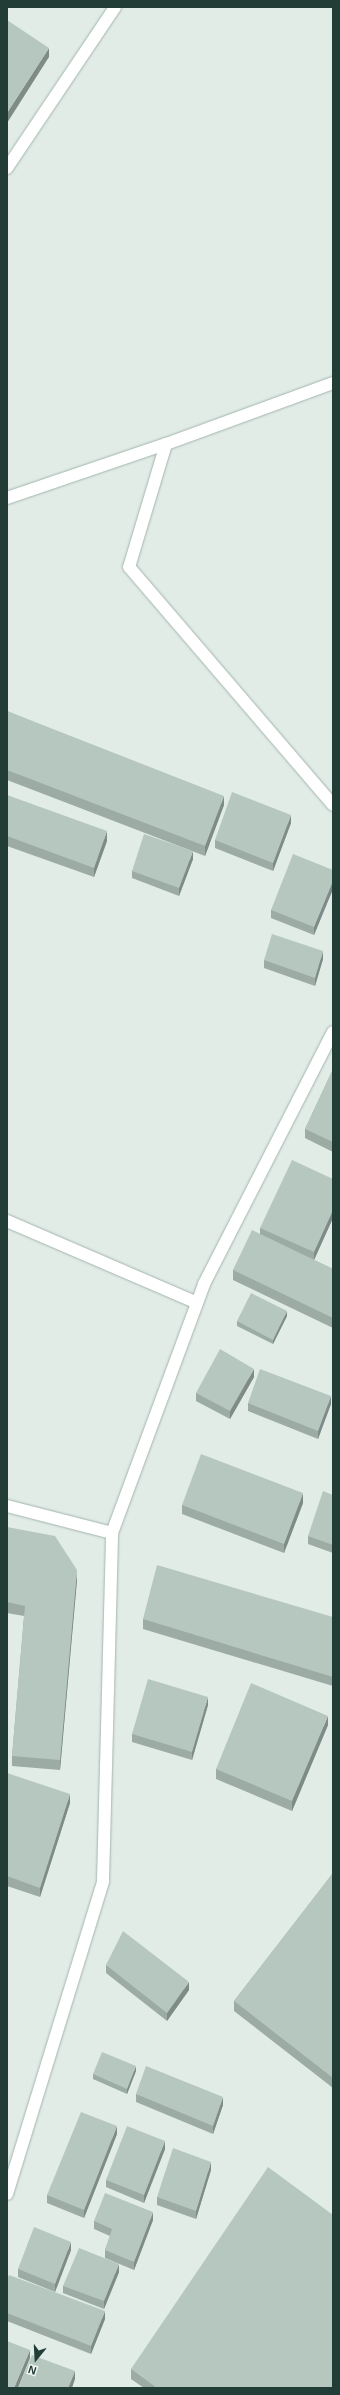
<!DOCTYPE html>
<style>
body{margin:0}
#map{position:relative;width:340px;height:2395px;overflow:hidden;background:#e1ece7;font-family:Arial,sans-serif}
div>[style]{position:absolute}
.roads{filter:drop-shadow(0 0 1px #a4b4ae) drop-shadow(0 0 1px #a4b4ae)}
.minor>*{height:12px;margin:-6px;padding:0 6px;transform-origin:6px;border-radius:6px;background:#fff}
.tertiary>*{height:12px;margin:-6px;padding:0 6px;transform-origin:6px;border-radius:6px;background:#fff}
.wall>*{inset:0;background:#9daba5}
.shaded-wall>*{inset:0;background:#7f8b86}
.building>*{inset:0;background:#b6c7c0}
span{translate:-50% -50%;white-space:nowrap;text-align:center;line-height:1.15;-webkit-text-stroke:3px #f1f8f5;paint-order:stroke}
.frame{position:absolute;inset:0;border:8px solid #213d36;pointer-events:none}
.north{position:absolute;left:16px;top:2339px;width:40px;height:40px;-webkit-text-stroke:3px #f1f8f5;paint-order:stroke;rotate:198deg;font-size:11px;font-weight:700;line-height:16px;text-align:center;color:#213d36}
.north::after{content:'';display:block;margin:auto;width:14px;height:18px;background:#213d36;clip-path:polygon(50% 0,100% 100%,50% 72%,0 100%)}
</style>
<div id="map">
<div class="roads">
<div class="minor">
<div style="left:7px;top:168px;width:194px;rotate:-56.1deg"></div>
<div style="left:7px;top:1221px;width:207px;rotate:23.3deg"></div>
<div style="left:7px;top:1506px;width:108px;rotate:14.4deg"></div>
<div style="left:7px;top:2194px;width:327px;rotate:-72.9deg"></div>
<div style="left:103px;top:1881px;width:348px;rotate:-88.5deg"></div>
<div style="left:112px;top:1533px;width:265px;rotate:-69.7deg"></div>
<div style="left:204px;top:1284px;width:283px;rotate:-62.9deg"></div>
</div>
<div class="tertiary">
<div style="left:166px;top:444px;width:128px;rotate:106.7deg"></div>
<div style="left:129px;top:567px;width:313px;rotate:49.4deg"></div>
<div style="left:7px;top:498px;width:168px;rotate:-18.8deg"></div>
<div style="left:166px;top:444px;width:178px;rotate:-20.1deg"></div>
</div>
</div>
<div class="wall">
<div style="clip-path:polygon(7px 711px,224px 805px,205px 856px,7px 780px)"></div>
<div style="clip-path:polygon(7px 795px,107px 841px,94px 877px,7px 846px)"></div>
<div style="clip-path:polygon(291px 823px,273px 871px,215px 848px,215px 840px)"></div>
<div style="clip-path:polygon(193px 859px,179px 896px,132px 878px,132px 871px)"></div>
<div style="clip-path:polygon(333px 870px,333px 889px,314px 935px,271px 918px,271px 910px)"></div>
<div style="clip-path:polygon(323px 959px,315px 986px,264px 968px,264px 960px)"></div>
<div style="clip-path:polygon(333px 1069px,333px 1152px,305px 1138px,305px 1129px)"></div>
<div style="clip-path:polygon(333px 1179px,333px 1218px,314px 1260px,333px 1269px,333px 1328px,233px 1280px,233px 1270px,260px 1234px,260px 1228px)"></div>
<div style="clip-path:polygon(287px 1316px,273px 1344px,237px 1326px,237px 1321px)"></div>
<div style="clip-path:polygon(254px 1377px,230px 1419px,196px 1401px,196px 1393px)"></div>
<div style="clip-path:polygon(248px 1403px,331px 1404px,318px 1439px,248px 1411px)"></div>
<div style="clip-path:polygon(333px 1444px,333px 1454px,332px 1454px,332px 1446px)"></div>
<div style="clip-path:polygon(333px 1495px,333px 1553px,308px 1544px,308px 1536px)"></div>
<div style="clip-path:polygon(303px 1503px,284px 1553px,182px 1514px,182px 1505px)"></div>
<div style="clip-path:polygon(7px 1527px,77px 1580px,60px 1770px,12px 1766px,12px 1756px,24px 1616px,7px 1613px)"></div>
<div style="clip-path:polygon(333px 1617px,333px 1686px,143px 1629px,143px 1619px)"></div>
<div style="clip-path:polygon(208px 1705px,192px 1760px,132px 1742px,132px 1734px)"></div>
<div style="clip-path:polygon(328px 1725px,292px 1811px,216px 1779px,216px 1769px)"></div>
<div style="clip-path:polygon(7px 1773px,70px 1803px,40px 1897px,7px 1886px)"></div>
<div style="clip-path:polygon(333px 1873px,333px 2088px,234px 2011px,234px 2001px)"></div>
<div style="clip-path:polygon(106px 1965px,189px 1990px,167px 2021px,106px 1973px)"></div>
<div style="clip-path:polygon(136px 2071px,127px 2094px,93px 2079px,93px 2074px)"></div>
<div style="clip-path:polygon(136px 2094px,223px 2105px,213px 2134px,136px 2102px)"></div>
<div style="clip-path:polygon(117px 2134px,84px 2218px,47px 2203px,47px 2195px)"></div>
<div style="clip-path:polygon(165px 2149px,144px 2203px,106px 2187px,106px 2180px)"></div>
<div style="clip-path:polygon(211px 2170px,196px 2219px,157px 2205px,157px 2197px)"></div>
<div style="clip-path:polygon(153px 2220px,134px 2270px,105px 2258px,105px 2250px,110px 2236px,94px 2229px,94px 2221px)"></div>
<div style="clip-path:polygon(71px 2250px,55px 2292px,18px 2277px,18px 2269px)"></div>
<div style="clip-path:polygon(119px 2272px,104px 2309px,63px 2293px,63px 2286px)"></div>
<div style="clip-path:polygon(7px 2279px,105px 2319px,91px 2354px,7px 2321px)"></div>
<div style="clip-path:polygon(131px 2369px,333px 2388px,144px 2388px,131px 2379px)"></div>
</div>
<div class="shaded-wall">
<div style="clip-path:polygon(49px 48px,49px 57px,7px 123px,7px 113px)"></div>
<div style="clip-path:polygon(224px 796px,224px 805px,205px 856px,205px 846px)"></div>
<div style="clip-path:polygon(291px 815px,291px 823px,273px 871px,273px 863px)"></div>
<div style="clip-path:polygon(107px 831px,107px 841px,94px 877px,94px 868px)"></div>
<div style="clip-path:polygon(193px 851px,193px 859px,179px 896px,179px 888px)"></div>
<div style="clip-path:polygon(333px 881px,333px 889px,314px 935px,314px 927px)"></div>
<div style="clip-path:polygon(323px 951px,323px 959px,315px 986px,315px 978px)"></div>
<div style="clip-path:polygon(333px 1210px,333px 1218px,314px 1260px,314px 1252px)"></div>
<div style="clip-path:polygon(287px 1311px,287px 1316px,273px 1344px,273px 1340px)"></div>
<div style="clip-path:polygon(254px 1369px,254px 1377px,230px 1419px,230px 1411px)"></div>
<div style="clip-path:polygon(331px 1396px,331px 1404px,318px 1439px,318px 1431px)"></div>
<div style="clip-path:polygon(303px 1493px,303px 1503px,284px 1553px,284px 1544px)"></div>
<div style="clip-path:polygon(77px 1570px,77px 1580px,60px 1770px,60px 1760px)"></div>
<div style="clip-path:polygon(208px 1697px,208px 1705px,192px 1760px,192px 1752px)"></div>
<div style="clip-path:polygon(328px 1716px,328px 1725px,292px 1811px,292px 1801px)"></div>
<div style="clip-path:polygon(70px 1794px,70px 1803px,40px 1897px,40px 1888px)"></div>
<div style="clip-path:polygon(189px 1982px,189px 1990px,167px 2021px,167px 2013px)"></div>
<div style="clip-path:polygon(136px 2066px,136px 2071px,127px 2094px,127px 2089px)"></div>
<div style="clip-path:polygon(223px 2097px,223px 2105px,213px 2134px,213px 2126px)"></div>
<div style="clip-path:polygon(117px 2126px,117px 2134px,84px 2218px,84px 2210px)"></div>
<div style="clip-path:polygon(165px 2141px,165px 2149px,144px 2203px,144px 2195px)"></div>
<div style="clip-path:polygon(211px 2162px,211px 2170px,196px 2219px,196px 2211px)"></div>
<div style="clip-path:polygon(153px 2212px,153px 2220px,134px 2270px,134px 2262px)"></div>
<div style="clip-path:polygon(71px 2242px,71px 2250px,55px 2292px,55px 2284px)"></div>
<div style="clip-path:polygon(119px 2264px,119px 2272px,104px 2309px,104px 2301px)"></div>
<div style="clip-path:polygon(105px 2311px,105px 2319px,91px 2354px,91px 2346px)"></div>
<div style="clip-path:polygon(30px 2350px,30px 2358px,18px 2388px,14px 2388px)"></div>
<div style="clip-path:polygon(75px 2371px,75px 2379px,72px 2388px,68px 2388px)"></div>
</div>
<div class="building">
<div style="clip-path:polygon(7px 20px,49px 48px,7px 113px)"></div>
<div style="clip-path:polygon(7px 711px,224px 796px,205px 846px,7px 770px)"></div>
<div style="clip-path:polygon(232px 792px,291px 815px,273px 863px,215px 840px)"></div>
<div style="clip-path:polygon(7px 795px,107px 831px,94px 868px,7px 836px)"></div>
<div style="clip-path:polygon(144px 834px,193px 851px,179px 888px,132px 871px)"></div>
<div style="clip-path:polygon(293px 854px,333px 870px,333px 881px,314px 927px,271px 910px)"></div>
<div style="clip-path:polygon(272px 934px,323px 951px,315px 978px,264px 960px)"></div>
<div style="clip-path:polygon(333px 1069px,333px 1142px,305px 1129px)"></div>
<div style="clip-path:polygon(292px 1160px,333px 1179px,333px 1210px,314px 1252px,260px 1228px)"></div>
<div style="clip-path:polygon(252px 1230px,333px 1269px,333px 1318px,233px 1270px)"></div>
<div style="clip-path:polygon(251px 1293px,287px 1311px,273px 1340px,237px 1321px)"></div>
<div style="clip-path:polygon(220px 1349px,254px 1369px,230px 1411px,196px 1393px)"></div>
<div style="clip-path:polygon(260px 1369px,331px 1396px,318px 1431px,248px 1403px)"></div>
<div style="clip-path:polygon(201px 1454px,303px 1493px,284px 1544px,182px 1505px)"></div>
<div style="clip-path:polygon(323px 1491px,333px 1495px,333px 1545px,308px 1536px)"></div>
<div style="clip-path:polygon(7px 1527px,55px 1536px,77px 1570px,60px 1760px,12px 1756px,25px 1606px,7px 1602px)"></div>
<div style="clip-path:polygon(157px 1565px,333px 1617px,333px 1677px,143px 1619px)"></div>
<div style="clip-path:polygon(148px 1679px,208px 1697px,192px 1752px,132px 1734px)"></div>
<div style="clip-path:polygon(251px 1683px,328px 1716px,292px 1801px,216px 1769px)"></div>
<div style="clip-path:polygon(7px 1773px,70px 1794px,40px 1888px,7px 1876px)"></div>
<div style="clip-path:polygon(333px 1873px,333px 2078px,234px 2001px)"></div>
<div style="clip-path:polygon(123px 1931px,189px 1982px,167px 2013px,106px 1965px)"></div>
<div style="clip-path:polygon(102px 2052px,136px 2066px,127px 2089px,93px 2074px)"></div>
<div style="clip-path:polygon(146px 2066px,223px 2097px,213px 2126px,136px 2094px)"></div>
<div style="clip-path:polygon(81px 2112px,117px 2126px,84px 2210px,47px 2195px)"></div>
<div style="clip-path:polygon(127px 2126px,165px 2141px,144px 2195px,106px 2180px)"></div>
<div style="clip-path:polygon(173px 2148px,211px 2162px,196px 2211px,157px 2197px)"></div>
<div style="clip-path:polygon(268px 2167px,333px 2215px,333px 2388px,157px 2388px,131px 2369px)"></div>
<div style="clip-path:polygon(105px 2193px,153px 2212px,134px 2262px,105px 2250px,112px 2229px,94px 2221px)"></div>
<div style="clip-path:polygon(34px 2227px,71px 2242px,55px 2284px,18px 2269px)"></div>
<div style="clip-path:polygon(79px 2248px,119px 2264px,104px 2301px,63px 2286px)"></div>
<div style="clip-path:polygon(9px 2275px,105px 2311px,91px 2346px,7px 2313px,7px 2279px)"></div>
<div style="clip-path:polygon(7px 2341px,30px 2350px,14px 2388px,7px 2388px)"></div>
<div style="clip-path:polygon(32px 2355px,75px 2371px,68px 2388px,18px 2388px)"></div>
</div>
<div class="frame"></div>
<div class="north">N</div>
</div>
